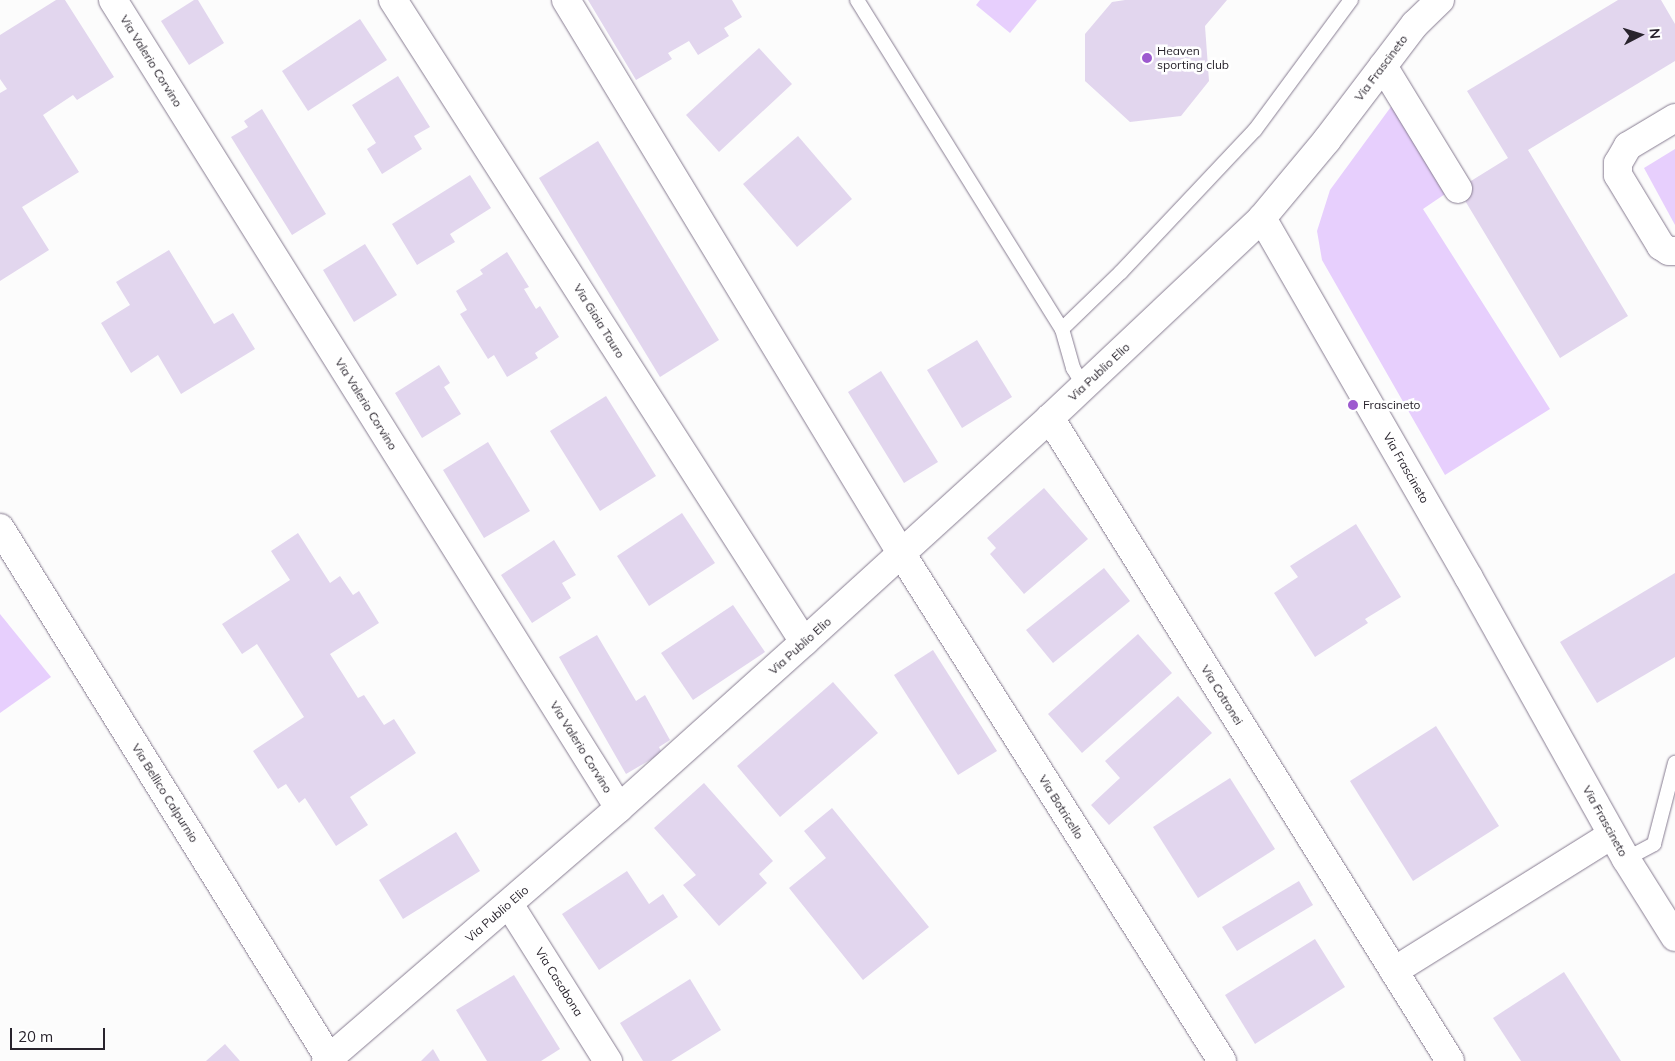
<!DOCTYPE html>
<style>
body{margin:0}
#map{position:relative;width:1675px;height:1061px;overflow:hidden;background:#fcfcfc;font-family:Mulish,sans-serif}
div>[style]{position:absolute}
.green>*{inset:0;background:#e7cffd}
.building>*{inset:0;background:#e2d6ee}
.roads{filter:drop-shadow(0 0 1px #877c91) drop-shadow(0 0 1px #877c91)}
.lane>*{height:14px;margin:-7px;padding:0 7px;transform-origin:7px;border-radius:7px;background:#fff}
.street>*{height:28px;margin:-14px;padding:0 14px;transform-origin:14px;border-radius:14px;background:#fff}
.dots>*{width:14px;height:14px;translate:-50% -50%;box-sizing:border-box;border:2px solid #fff;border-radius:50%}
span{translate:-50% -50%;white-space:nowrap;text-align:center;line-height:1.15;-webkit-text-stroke:5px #fff;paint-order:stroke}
.poi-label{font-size:12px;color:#29242d}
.left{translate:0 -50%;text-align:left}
.street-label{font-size:12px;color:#29242d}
.north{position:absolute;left:1615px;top:10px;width:50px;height:50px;-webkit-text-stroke:4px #fff;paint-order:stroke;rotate:85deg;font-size:14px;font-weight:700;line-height:20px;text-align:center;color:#29242d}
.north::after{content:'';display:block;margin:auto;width:18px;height:22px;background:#29242d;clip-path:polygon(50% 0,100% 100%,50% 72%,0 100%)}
.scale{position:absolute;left:10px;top:1028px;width:95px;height:22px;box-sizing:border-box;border:2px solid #29242d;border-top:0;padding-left:6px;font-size:15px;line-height:18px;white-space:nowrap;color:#29242d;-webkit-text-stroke:4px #fff;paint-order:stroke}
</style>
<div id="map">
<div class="green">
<div style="clip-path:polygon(980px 0,1037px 0,1010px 33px,976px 5px)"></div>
<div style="clip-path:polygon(1393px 104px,1448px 192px,1423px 209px,1550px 409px,1445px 475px,1322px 260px,1317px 231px,1330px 190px)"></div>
<div style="clip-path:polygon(1675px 149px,1675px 225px,1644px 168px)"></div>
<div style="clip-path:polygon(0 614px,51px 677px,0 713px)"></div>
</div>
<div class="building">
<div style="clip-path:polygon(56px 0,65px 0,114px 77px,77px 100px,73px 95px,43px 115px,79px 172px,22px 207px,49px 250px,0 281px,0 93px,7px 89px,0 79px,0 35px)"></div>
<div style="clip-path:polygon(194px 0,198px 0,224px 43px,189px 65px,161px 21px)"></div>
<div style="clip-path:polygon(588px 0,732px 0,742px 17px,724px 28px,729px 36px,698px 55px,689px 41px,668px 53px,672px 59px,636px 80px)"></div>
<div style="clip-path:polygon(1125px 0,1227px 0,1205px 26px,1209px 81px,1181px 116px,1130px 122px,1085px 81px,1085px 34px,1112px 2px)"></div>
<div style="clip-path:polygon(1618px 0,1661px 0,1675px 24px,1675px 61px,1528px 150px,1628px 316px,1560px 358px,1458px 189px,1508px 158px,1467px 91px)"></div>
<div style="clip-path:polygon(360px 19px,387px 60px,308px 111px,282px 71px)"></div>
<div style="clip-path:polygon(759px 48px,792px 84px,719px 152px,686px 115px)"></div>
<div style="clip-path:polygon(398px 76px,430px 127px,414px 136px,422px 149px,382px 174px,367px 149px,376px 143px,352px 105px)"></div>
<div style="clip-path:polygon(262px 109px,326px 214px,292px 235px,231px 137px,248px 127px,244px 121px)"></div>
<div style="clip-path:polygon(798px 136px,852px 199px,797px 247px,743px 184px)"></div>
<div style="clip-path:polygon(598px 141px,719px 340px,660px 377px,539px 178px)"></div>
<div style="clip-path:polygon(470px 175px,491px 208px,450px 234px,455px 242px,417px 265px,392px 224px)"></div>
<div style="clip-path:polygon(365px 244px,397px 295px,354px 322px,323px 270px)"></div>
<div style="clip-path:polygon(169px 250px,214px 324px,233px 313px,255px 349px,181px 394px,158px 355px,131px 373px,101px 323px,130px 305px,116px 282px)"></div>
<div style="clip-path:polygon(507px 252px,529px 287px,524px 289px,536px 309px,540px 306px,559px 337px,535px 353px,538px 358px,507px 377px,494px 355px,488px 359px,460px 314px,467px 310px,456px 291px,483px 274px,480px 270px)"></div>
<div style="clip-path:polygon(977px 340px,1012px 397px,962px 428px,927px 370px)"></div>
<div style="clip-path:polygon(439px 365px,450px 383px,444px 387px,461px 414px,422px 438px,395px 393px)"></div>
<div style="clip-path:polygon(881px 371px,938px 462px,904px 483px,848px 392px)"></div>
<div style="clip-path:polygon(606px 396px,656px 476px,600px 511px,550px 431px)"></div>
<div style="clip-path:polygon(488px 442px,530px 511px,484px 538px,443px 470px)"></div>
<div style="clip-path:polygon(1044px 488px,1088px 539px,1024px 594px,990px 554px,996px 548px,987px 538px)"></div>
<div style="clip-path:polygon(682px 513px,715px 563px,649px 606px,617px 556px)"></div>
<div style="clip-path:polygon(1356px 524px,1401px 597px,1365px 619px,1368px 623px,1315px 657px,1274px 593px,1298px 577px,1290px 566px)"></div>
<div style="clip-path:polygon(298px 533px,330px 583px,340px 576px,353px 595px,359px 591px,379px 623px,330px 654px,358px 698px,364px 695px,384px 725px,394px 719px,416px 753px,350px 797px,368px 825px,336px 846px,305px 798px,299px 803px,286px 784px,278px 789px,253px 751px,304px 717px,257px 644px,242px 654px,222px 624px,290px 580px,271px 551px)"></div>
<div style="clip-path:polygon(554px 540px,576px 575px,562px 583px,571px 598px,532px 623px,501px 575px)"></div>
<div style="clip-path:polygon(1104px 568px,1130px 601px,1053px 663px,1026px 630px)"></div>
<div style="clip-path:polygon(1675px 573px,1675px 657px,1597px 703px,1560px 642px)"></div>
<div style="clip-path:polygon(733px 605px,765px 652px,693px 700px,661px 653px)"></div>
<div style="clip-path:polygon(1138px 634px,1172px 673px,1082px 753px,1048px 714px)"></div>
<div style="clip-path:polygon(597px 635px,636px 701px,645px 695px,670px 740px,659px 747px,662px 753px,626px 774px,559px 657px)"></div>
<div style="clip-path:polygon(933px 650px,997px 751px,958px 775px,894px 675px)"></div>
<div style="clip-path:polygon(833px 682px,878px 733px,780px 817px,737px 766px)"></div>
<div style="clip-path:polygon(1178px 696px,1212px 733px,1109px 825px,1091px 805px,1120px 778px,1105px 761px)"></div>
<div style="clip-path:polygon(1436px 726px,1499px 826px,1413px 881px,1350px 781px)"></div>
<div style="clip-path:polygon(1230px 778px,1275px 849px,1198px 898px,1153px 827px)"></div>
<div style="clip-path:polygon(704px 783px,773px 861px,759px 874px,767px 883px,719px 926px,683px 885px,696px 875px,654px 828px)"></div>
<div style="clip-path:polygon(832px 808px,929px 927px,863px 980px,789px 888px,826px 858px,804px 831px)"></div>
<div style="clip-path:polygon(456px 832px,480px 871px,403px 919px,379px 880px)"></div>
<div style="clip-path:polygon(627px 871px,649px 904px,663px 894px,678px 917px,599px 970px,562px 914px)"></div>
<div style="clip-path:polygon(1299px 881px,1313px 905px,1237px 951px,1222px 927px)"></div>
<div style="clip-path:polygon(1315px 939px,1345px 987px,1255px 1044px,1225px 995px)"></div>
<div style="clip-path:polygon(1564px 972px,1621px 1061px,1521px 1061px,1493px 1018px)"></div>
<div style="clip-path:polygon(514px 975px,560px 1049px,541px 1061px,487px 1061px,456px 1010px)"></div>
<div style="clip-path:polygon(690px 979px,721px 1030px,671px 1061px,643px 1061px,620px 1023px)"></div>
<div style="clip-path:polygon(225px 1044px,240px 1061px,206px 1061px)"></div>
<div style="clip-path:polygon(433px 1049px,440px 1061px,421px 1061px)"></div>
</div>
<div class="roads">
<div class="lane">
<div style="left:857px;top:0;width:388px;rotate:58.1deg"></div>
<div style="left:1062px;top:329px;width:41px;rotate:74.2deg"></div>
<div style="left:1073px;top:368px;width:21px;rotate:59deg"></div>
<div style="left:1062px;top:329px;width:82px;rotate:-44deg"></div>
<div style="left:1121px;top:272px;width:195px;rotate:-46.7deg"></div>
<div style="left:1255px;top:130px;width:162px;rotate:-53.6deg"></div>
<div style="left:1626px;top:859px;width:32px;rotate:-28deg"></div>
<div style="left:1654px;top:844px;width:84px;rotate:-75.5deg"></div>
</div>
<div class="street">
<div style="left:113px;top:0;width:953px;rotate:57.94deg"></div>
<div style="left:393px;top:0;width:762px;rotate:57.37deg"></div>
<div style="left:566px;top:0;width:647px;rotate:58.79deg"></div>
<div style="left:901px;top:553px;width:601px;rotate:57.71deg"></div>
<div style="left:1440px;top:0;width:35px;rotate:136deg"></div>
<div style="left:1415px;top:24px;width:146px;rotate:127.2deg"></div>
<div style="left:1327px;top:140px;width:102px;rotate:129.8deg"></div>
<div style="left:1262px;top:218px;width:415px;rotate:60.1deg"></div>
<div style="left:1469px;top:578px;width:322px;rotate:60.8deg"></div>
<div style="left:1626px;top:859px;width:92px;rotate:57.9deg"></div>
<div style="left:1383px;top:66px;width:144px;rotate:58.6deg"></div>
<div style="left:1675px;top:118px;width:55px;rotate:149.2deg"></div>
<div style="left:1628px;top:146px;width:20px;rotate:120deg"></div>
<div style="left:1618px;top:163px;width:12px;rotate:90deg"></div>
<div style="left:1618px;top:175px;width:83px;rotate:58.8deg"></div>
<div style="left:1661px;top:246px;width:9px;rotate:32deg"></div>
<div style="left:1669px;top:251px;width:6px"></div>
<div style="left:1050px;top:418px;width:757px;rotate:58.11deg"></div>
<div style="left:0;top:528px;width:624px;rotate:58.17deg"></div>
<div style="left:509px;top:904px;width:186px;rotate:57.8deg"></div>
<div style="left:1394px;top:971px;width:257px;rotate:-32deg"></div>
<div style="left:326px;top:1061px;width:387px;rotate:-40.8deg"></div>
<div style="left:619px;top:808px;width:249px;rotate:-41.9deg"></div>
<div style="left:804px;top:642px;width:333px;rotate:-42.3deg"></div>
<div style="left:1050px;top:418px;width:291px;rotate:-43.3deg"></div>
</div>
</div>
<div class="dots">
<div style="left:1147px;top:58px;background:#9d5acf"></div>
<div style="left:1353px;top:405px;background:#9d5acf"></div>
</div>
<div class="poi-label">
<span class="left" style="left:1157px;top:58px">Heaven<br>sporting club</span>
<span class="left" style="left:1363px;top:405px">Frascineto</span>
</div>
<div class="street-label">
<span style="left:151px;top:61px;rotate:58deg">Via Valerio Corvino</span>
<span style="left:1381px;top:68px;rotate:-53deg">Via Frascineto</span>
<span style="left:599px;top:321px;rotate:58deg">Via Gioia Tauro</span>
<span style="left:1099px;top:372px;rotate:-43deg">Via Publio Elio</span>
<span style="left:366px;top:404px;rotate:58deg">Via Valerio Corvino</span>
<span style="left:1406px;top:468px;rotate:60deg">Via Frascineto</span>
<span style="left:800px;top:646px;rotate:-42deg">Via Publio Elio</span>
<span style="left:1222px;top:695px;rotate:58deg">Via Cotronei</span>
<span style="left:581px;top:747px;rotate:58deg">Via Valerio Corvino</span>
<span style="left:165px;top:793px;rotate:58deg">Via Bellico Calpurnio</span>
<span style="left:1061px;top:807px;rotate:58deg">Via Botricello</span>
<span style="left:1605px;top:821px;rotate:61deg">Via Frascineto</span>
<span style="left:497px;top:914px;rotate:-41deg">Via Publio Elio</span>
<span style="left:559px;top:982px;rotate:58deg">Via Casabona</span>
</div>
<div class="north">N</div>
<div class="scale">20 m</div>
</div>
